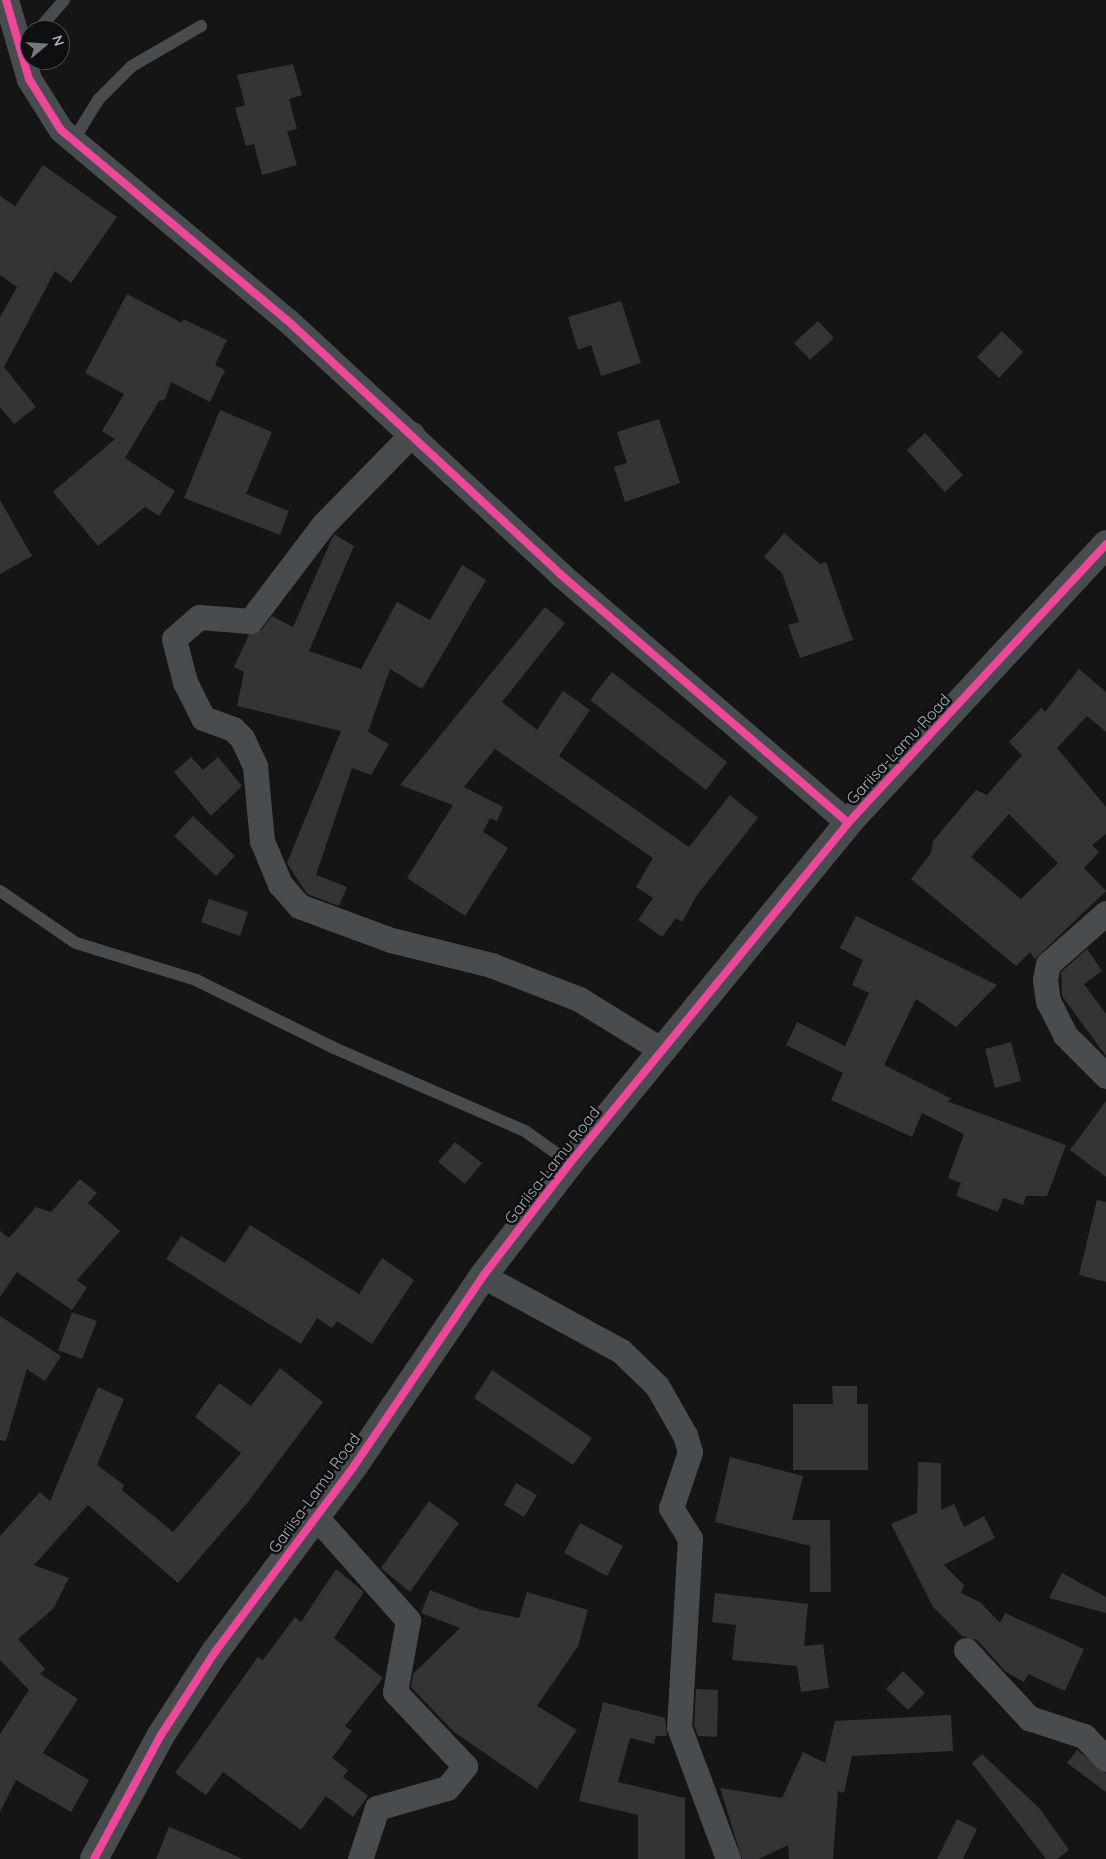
<!DOCTYPE html>
<style>
body{margin:0}
#map{position:relative;width:1106px;height:1859px;overflow:hidden;background:#151515;font-family:Quicksand,sans-serif}
div>[style]{position:absolute}
.building>*{inset:0;background:#343436}
.service>*{height:12px;margin:-6px;padding:0 6px;transform-origin:6px;border-radius:6px;background:#494c4e}
.minor>*{height:25px;margin:-12.5px;padding:0 12.5px;transform-origin:12.5px;border-radius:12.5px;background:#494c4e}
.tertiary>*{height:28px;margin:-14px;padding:0 14px;transform-origin:14px;border-radius:14px;background:#494c4e}
.cycleway>*{height:8px;margin:-4px;padding:0 4px;transform-origin:4px;border-radius:4px;background:#ed469a}
span{translate:-50% -50%;white-space:nowrap;text-align:center;line-height:1.15;-webkit-text-stroke:5px #0f0f11;paint-order:stroke}
.street-label{font-size:16px;color:#a6aeb6}
.north{position:absolute;left:20px;top:20px;width:50px;height:50px;box-sizing:border-box;background:#0f0f11;border:1px solid #4b4f53;border-radius:50%;rotate:72deg;font-size:14px;font-weight:700;line-height:20px;text-align:center;color:#a6aeb6}
.north::after{content:'';display:block;margin:auto;width:18px;height:22px;background:#73787e;clip-path:polygon(50% 0,100% 100%,50% 72%,0 100%)}
</style>
<div id="map">
<div class="building">
<div style="clip-path:polygon(293px 64px,302px 95px,289px 99px,297px 129px,287px 131px,297px 165px,262px 175px,254px 144px,246px 146px,235px 108px,245px 105px,237px 75px)"></div>
<div style="clip-path:polygon(43px 165px,117px 217px,71px 283px,55px 271px,4px 367px,36px 407px,14px 424px,0 407px,0 317px,17px 287px,0 275px,0 196px,15px 206px)"></div>
<div style="clip-path:polygon(127px 294px,182px 323px,183px 319px,227px 340px,215px 365px,225px 370px,210px 402px,171px 382px,165px 399px,159px 401px,125px 458px,175px 491px,159px 516px,145px 507px,98px 546px,53px 492px,115px 439px,102px 431px,124px 394px,85px 373px)"></div>
<div style="clip-path:polygon(621px 301px,641px 363px,601px 376px,591px 345px,578px 350px,568px 317px)"></div>
<div style="clip-path:polygon(818px 321px,834px 338px,810px 360px,794px 343px)"></div>
<div style="clip-path:polygon(1002px 331px,1023px 352px,999px 378px,977px 357px)"></div>
<div style="clip-path:polygon(220px 410px,272px 432px,246px 494px,289px 511px,280px 535px,184px 498px)"></div>
<div style="clip-path:polygon(659px 419px,680px 483px,625px 502px,614px 467px,627px 463px,617px 432px)"></div>
<div style="clip-path:polygon(925px 433px,963px 475px,945px 492px,907px 450px)"></div>
<div style="clip-path:polygon(0 500px,32px 556px,0 574px)"></div>
<div style="clip-path:polygon(784px 533px,820px 564px,826px 562px,853px 640px,800px 658px,788px 625px,799px 622px,782px 573px,764px 557px)"></div>
<div style="clip-path:polygon(334px 534px,354px 546px,309px 651px,361px 669px,397px 602px,430px 620px,462px 565px,486px 580px,422px 689px,390px 669px,368px 732px,389px 744px,371px 775px,352px 768px,316px 875px,347px 887px,339px 906px,307px 894px,287px 863px,341px 731px,237px 706px,244px 672px,234px 667px,249px 635px,261px 630px,272px 616px,293px 627px)"></div>
<div style="clip-path:polygon(545px 607px,565px 623px,502px 702px,537px 730px,563px 691px,590px 710px,559px 756px,689px 847px,730px 795px,758px 818px,697px 895px,682px 922px,676px 918px,662px 937px,638px 920px,653px 898px,636px 887px,653px 858px,495px 749px,464px 787px,503px 807px,497px 821px,490px 818px,483px 832px,508px 848px,465px 916px,407px 878px,453px 805px,400px 785px)"></div>
<div style="clip-path:polygon(evenodd,1079px 669px,1106px 692px,1106px 732px,1087px 716px,1057px 748px,1106px 807px,1106px 834px,1092px 845px,1099px 852px,1084px 868px,1106px 891px,1035px 959px,1030px 952px,1016px 966px,911px 879px,931px 853px,933px 841px,976px 790px,987px 795px,1022px 755px,1009px 742px,1041px 708px,1045px 712px,1079px 669px,1009px 814px,1058px 863px,1021px 899px,971px 857px,1009px 814px)"></div>
<div style="clip-path:polygon(612px 672px,727px 762px,706px 790px,590px 700px)"></div>
<div style="clip-path:polygon(191px 757px,203px 770px,218px 757px,242px 786px,211px 816px,174px 772px)"></div>
<div style="clip-path:polygon(193px 816px,235px 856px,216px 876px,174px 836px)"></div>
<div style="clip-path:polygon(209px 899px,248px 912px,240px 936px,201px 922px)"></div>
<div style="clip-path:polygon(856px 916px,997px 985px,956px 1027px,916px 999px,884px 1065px,952px 1099px,947px 1101px,1066px 1145px,1047px 1196px,1026px 1196px,1023px 1205px,1003px 1198px,998px 1212px,956px 1196px,961px 1183px,948px 1178px,964px 1134px,922px 1113px,912px 1137px,831px 1100px,843px 1073px,786px 1045px,797px 1022px,845px 1046px,869px 993px,852px 985px,863px 960px,840px 948px)"></div>
<div style="clip-path:polygon(1087px 949px,1102px 971px,1084px 984px,1106px 1014px,1106px 1056px,1062px 996px,1061px 972px)"></div>
<div style="clip-path:polygon(1011px 1042px,1021px 1081px,995px 1088px,985px 1049px)"></div>
<div style="clip-path:polygon(1106px 1101px,1106px 1177px,1070px 1150px)"></div>
<div style="clip-path:polygon(455px 1142px,482px 1163px,465px 1184px,438px 1162px)"></div>
<div style="clip-path:polygon(80px 1179px,97px 1193px,88px 1203px,120px 1231px,77px 1280px,87px 1288px,72px 1310px,17px 1272px,0 1297px,0 1231px,9px 1238px,36px 1207px,51px 1212px)"></div>
<div style="clip-path:polygon(1097px 1200px,1106px 1202px,1106px 1282px,1079px 1275px)"></div>
<div style="clip-path:polygon(250px 1225px,359px 1294px,382px 1258px,414px 1280px,372px 1344px,337px 1321px,332px 1328px,317px 1318px,301px 1344px,166px 1259px,181px 1236px,225px 1263px)"></div>
<div style="clip-path:polygon(72px 1312px,97px 1321px,82px 1359px,58px 1350px)"></div>
<div style="clip-path:polygon(0 1316px,61px 1356px,45px 1381px,27px 1369px,6px 1441px,0 1440px)"></div>
<div style="clip-path:polygon(280px 1368px,323px 1402px,248px 1502px,178px 1583px,88px 1505px,34px 1565px,69px 1578px,53px 1609px,18px 1639px,45px 1669px,40px 1674px,78px 1699px,43px 1753px,89px 1780px,71px 1812px,16px 1780px,0 1812px,0 1734px,29px 1690px,0 1660px,0 1536px,40px 1492px,50px 1501px,98px 1387px,124px 1399px,97px 1465px,124px 1485px,122px 1490px,173px 1532px,241px 1453px,195px 1417px,219px 1383px,251px 1406px)"></div>
<div style="clip-path:polygon(492px 1370px,592px 1438px,573px 1465px,474px 1398px)"></div>
<div style="clip-path:polygon(832px 1386px,857px 1386px,857px 1404px,868px 1404px,868px 1470px,793px 1470px,793px 1404px,833px 1404px)"></div>
<div style="clip-path:polygon(730px 1457px,803px 1476px,792px 1520px,830px 1520px,831px 1592px,810px 1592px,810px 1546px,715px 1522px)"></div>
<div style="clip-path:polygon(918px 1462px,941px 1463px,941px 1510px,954px 1504px,964px 1527px,984px 1516px,995px 1538px,944px 1565px,964px 1585px,961px 1593px,980px 1602px,1000px 1623px,1005px 1613px,1084px 1649px,1065px 1691px,1028px 1674px,1024px 1682px,1006px 1672px,977px 1640px,962px 1636px,933px 1607px,891px 1524px,917px 1513px)"></div>
<div style="clip-path:polygon(516px 1483px,537px 1495px,524px 1517px,504px 1505px)"></div>
<div style="clip-path:polygon(429px 1501px,459px 1523px,410px 1592px,381px 1568px)"></div>
<div style="clip-path:polygon(580px 1523px,623px 1546px,607px 1576px,564px 1553px)"></div>
<div style="clip-path:polygon(336px 1569px,364px 1592px,334px 1638px,383px 1678px,345px 1726px,352px 1731px,332px 1758px,348px 1770px,343px 1777px,368px 1796px,353px 1817px,326px 1796px,301px 1830px,223px 1772px,206px 1795px,175px 1773px,258px 1657px,263px 1660px,295px 1617px,301px 1622px)"></div>
<div style="clip-path:polygon(1062px 1573px,1106px 1597px,1106px 1613px,1049px 1598px)"></div>
<div style="clip-path:polygon(430px 1590px,481px 1610px,519px 1618px,527px 1592px,588px 1610px,578px 1646px,537px 1706px,577px 1730px,537px 1789px,454px 1732px,411px 1687px,413px 1674px,460px 1628px,421px 1613px)"></div>
<div style="clip-path:polygon(715px 1593px,808px 1604px,804px 1646px,823px 1644px,829px 1688px,801px 1692px,797px 1666px,732px 1660px,736px 1625px,712px 1622px)"></div>
<div style="clip-path:polygon(903px 1671px,925px 1693px,908px 1710px,886px 1689px)"></div>
<div style="clip-path:polygon(696px 1689px,718px 1690px,717px 1737px,698px 1736px,694px 1725px)"></div>
<div style="clip-path:polygon(603px 1702px,665px 1718px,667px 1736px,656px 1736px,654px 1744px,630px 1738px,618px 1782px,685px 1798px,685px 1859px,638px 1859px,638px 1815px,579px 1801px)"></div>
<div style="clip-path:polygon(951px 1715px,953px 1751px,852px 1756px,844px 1793px,838px 1791px,833px 1859px,789px 1859px,788px 1845px,759px 1859px,742px 1859px,720px 1788px,782px 1798px,803px 1752px,825px 1763px,835px 1721px)"></div>
<div style="clip-path:polygon(1077px 1750px,1106px 1773px,1106px 1792px,1067px 1763px)"></div>
<div style="clip-path:polygon(982px 1754px,1040px 1809px,1069px 1850px,1057px 1859px,1046px 1859px,972px 1763px)"></div>
<div style="clip-path:polygon(957px 1819px,977px 1829px,963px 1859px,937px 1859px)"></div>
<div style="clip-path:polygon(169px 1827px,191px 1836px,243px 1859px,156px 1859px)"></div>
</div>
<div class="service">
<div style="left:38px;top:30px;width:40px;rotate:-49deg"></div>
<div style="left:73px;top:141px;width:48px;rotate:-58.6deg"></div>
<div style="left:98px;top:100px;width:48px;rotate:-45deg"></div>
<div style="left:132px;top:66px;width:80px;rotate:-30.1deg"></div>
<div style="left:0;top:891px;width:92px;rotate:34.4deg"></div>
<div style="left:76px;top:943px;width:126px;rotate:17.1deg"></div>
<div style="left:196px;top:980px;width:154px;rotate:26.2deg"></div>
<div style="left:334px;top:1048px;width:208px;rotate:23.5deg"></div>
<div style="left:525px;top:1131px;width:55px;rotate:35.4deg"></div>
</div>
<div class="minor">
<div style="left:6px;top:0;width:82px;rotate:73.8deg"></div>
<div style="left:29px;top:79px;width:60px;rotate:57.9deg"></div>
<div style="left:61px;top:130px;width:295px;rotate:40.1deg"></div>
<div style="left:287px;top:320px;width:373px;rotate:42.9deg"></div>
<div style="left:560px;top:574px;width:381px;rotate:40.8deg"></div>
<div style="left:412px;top:434px;width:127px;rotate:134.4deg"></div>
<div style="left:323px;top:525px;width:121px;rotate:127.2deg"></div>
<div style="left:250px;top:621px;width:51px;rotate:-175.5deg"></div>
<div style="left:199px;top:617px;width:33px;rotate:139deg"></div>
<div style="left:174px;top:639px;width:44px;rotate:75.7deg"></div>
<div style="left:185px;top:682px;width:40px;rotate:63.4deg"></div>
<div style="left:203px;top:718px;width:32px;rotate:20deg"></div>
<div style="left:233px;top:729px;width:13px;rotate:45deg"></div>
<div style="left:242px;top:738px;width:31px;rotate:65deg"></div>
<div style="left:255px;top:766px;width:75px;rotate:84.7deg"></div>
<div style="left:262px;top:841px;width:47px;rotate:67.3deg"></div>
<div style="left:280px;top:884px;width:29px;rotate:49deg"></div>
<div style="left:299px;top:906px;width:98px;rotate:20.3deg"></div>
<div style="left:391px;top:940px;width:103px;rotate:14deg"></div>
<div style="left:491px;top:965px;width:94px;rotate:21.1deg"></div>
<div style="left:579px;top:999px;width:95px;rotate:31.7deg"></div>
<div style="left:1106px;top:913px;width:77px;rotate:138.7deg"></div>
<div style="left:1048px;top:964px;width:16px;rotate:101deg"></div>
<div style="left:1045px;top:980px;width:21px;rotate:82deg"></div>
<div style="left:1048px;top:1001px;width:38px;rotate:63deg"></div>
<div style="left:1065px;top:1035px;width:58px;rotate:45deg"></div>
<div style="left:483px;top:1276px;width:157px;rotate:28.5deg"></div>
<div style="left:621px;top:1351px;width:50px;rotate:44.2deg"></div>
<div style="left:657px;top:1386px;width:56px;rotate:60.3deg"></div>
<div style="left:685px;top:1435px;width:18px;rotate:74deg"></div>
<div style="left:690px;top:1452px;width:59px;rotate:108.7deg"></div>
<div style="left:671px;top:1508px;width:36px;rotate:58deg"></div>
<div style="left:690px;top:1538px;width:189px;rotate:93.3deg"></div>
<div style="left:679px;top:1727px;width:141px;rotate:69.6deg"></div>
<div style="left:315px;top:1516px;width:140px;rotate:48.2deg"></div>
<div style="left:408px;top:1620px;width:73px;rotate:100.2deg"></div>
<div style="left:395px;top:1692px;width:102px;rotate:46.6deg"></div>
<div style="left:465px;top:1766px;width:28px;rotate:129deg"></div>
<div style="left:447px;top:1788px;width:73px;rotate:164.1deg"></div>
<div style="left:377px;top:1808px;width:54px;rotate:108.4deg"></div>
<div style="left:966px;top:1650px;width:93px;rotate:47.2deg"></div>
<div style="left:1029px;top:1718px;width:58px;rotate:18.1deg"></div>
<div style="left:1084px;top:1736px;width:32px;rotate:46deg"></div>
</div>
<div class="tertiary">
<div style="left:94px;top:1859px;width:141px;rotate:-61.6deg"></div>
<div style="left:161px;top:1735px;width:99px;rotate:-57deg"></div>
<div style="left:215px;top:1652px;width:232px;rotate:-53.2deg"></div>
<div style="left:354px;top:1466px;width:230px;rotate:-55.8deg"></div>
<div style="left:483px;top:1276px;width:143px;rotate:-52.4deg"></div>
<div style="left:570px;top:1163px;width:439px;rotate:-50.7deg"></div>
<div style="left:848px;top:823px;width:380px;rotate:-47.2deg"></div>
</div>
<div class="cycleway">
<div style="left:6px;top:0;width:82px;rotate:73.8deg"></div>
<div style="left:29px;top:79px;width:60px;rotate:57.9deg"></div>
<div style="left:61px;top:130px;width:295px;rotate:40.1deg"></div>
<div style="left:287px;top:320px;width:373px;rotate:42.9deg"></div>
<div style="left:560px;top:574px;width:381px;rotate:40.8deg"></div>
<div style="left:94px;top:1859px;width:141px;rotate:-61.6deg"></div>
<div style="left:161px;top:1735px;width:99px;rotate:-57deg"></div>
<div style="left:215px;top:1652px;width:232px;rotate:-53.2deg"></div>
<div style="left:354px;top:1466px;width:230px;rotate:-55.8deg"></div>
<div style="left:483px;top:1276px;width:143px;rotate:-52.4deg"></div>
<div style="left:570px;top:1163px;width:439px;rotate:-50.7deg"></div>
<div style="left:848px;top:823px;width:380px;rotate:-47.2deg"></div>
</div>
<div class="street-label">
<span style="left:898px;top:749px;rotate:-47deg">Gariisa-Lamu Road</span>
<span style="left:552px;top:1165px;rotate:-52deg">Gariisa-Lamu Road</span>
<span style="left:314px;top:1493px;rotate:-54deg">Gariisa-Lamu Road</span>
</div>
<div class="north">N</div>
</div>
